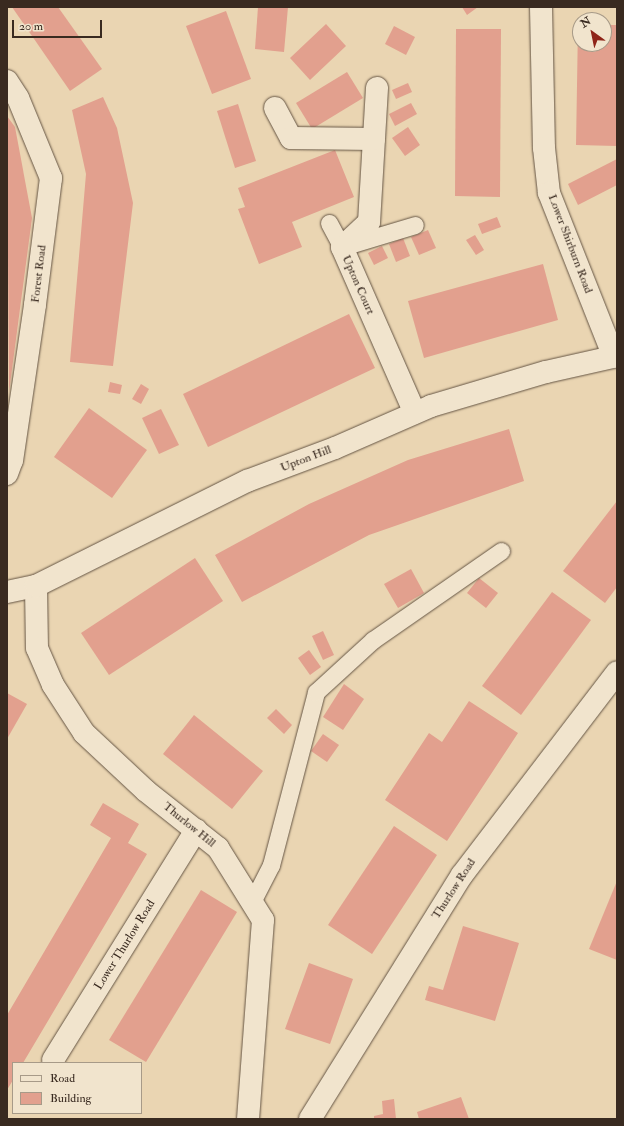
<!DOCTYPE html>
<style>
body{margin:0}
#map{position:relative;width:624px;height:1126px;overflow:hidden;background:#ead5b2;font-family:"IM FELL Double Pica",serif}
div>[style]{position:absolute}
.building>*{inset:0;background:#e2a08e}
.roads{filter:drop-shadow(0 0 1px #655544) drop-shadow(0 0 1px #655544)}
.service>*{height:17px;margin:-8.5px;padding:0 8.5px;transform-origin:8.5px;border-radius:8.5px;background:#f1e4cd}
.minor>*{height:22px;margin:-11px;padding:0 11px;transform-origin:11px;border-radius:11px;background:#f1e4cd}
.tertiary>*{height:22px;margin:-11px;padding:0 11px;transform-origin:11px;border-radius:11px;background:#f1e4cd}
span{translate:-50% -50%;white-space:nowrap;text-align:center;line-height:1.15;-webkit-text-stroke:4px #f1e4cd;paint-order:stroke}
.street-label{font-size:12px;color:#392a20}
.frame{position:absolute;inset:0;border:8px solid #392a20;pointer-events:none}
.legend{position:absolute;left:12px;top:1062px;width:130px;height:52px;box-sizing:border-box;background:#f1e4cd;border:1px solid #a79a88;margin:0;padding:5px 7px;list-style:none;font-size:12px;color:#392a20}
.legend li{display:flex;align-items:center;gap:8px;height:20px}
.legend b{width:20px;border:1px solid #a79a88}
.north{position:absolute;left:572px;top:12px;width:40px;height:40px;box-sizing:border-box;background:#f1e4cd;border:1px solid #a79a88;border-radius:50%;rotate:327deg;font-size:11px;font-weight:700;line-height:16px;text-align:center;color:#392a20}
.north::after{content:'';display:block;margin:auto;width:14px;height:18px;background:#8f2418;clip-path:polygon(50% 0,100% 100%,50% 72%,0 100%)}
.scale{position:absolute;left:12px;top:20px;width:90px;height:18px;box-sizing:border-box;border:2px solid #392a20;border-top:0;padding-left:5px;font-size:12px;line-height:14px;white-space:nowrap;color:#392a20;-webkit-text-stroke:3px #f1e4cd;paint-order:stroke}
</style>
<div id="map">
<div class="building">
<div style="clip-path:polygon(12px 7px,58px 7px,102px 69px,70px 91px)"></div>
<div style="clip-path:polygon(258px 7px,288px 7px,284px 52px,255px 49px)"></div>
<div style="clip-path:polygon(462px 7px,478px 7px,467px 15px)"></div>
<div style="clip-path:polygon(226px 11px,251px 79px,212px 94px,186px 26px)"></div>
<div style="clip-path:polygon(326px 24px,346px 46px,310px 80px,290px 58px)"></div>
<div style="clip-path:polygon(578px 25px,580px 44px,604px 44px,604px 25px,617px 25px,617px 146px,576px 145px)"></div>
<div style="clip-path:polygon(394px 26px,415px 37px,406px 55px,385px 44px)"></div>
<div style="clip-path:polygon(456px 29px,501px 29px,500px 197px,455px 196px)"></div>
<div style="clip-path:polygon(347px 72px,363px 98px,312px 129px,296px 103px)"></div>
<div style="clip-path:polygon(408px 83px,412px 92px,396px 99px,392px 90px)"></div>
<div style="clip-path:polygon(103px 97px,117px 128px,133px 203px,113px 366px,70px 362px,86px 174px,72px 110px)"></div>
<div style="clip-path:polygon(411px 103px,417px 114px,395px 126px,389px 114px)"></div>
<div style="clip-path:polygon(238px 104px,256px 161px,235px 168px,217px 111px)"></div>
<div style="clip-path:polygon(7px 116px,15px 127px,32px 218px,9px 392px)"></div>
<div style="clip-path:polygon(408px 127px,420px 145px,405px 156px,392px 138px)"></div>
<div style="clip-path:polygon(335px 150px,354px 197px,292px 222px,302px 247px,259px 264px,238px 209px,245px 207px,238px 188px)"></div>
<div style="clip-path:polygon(617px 159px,617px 185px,578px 205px,568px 184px)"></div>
<div style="clip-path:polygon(497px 217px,501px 227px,482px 234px,478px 224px)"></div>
<div style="clip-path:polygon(428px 230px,436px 248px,419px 255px,411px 237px)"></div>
<div style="clip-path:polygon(475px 235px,484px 250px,476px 255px,466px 240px)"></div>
<div style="clip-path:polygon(403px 238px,410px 256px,396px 262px,389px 244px)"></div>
<div style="clip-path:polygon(382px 246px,388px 258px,374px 265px,368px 253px)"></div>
<div style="clip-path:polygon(543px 264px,558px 320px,424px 358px,408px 301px)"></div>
<div style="clip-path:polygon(349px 314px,375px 368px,208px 447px,183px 394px)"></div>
<div style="clip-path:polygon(110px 382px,122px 385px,120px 394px,108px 392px)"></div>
<div style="clip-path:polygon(141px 384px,149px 389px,141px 404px,132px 399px)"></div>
<div style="clip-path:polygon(89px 408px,147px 450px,112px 498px,54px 457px)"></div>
<div style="clip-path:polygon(161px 409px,179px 445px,159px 454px,142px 418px)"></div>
<div style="clip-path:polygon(509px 429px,524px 481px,369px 535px,242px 602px,215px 555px,309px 504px,408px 460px)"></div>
<div style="clip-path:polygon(617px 501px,617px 587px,605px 603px,563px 571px)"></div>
<div style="clip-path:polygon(195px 558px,223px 601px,109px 675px,81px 633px)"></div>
<div style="clip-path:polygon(411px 569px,424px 593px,398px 608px,384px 584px)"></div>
<div style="clip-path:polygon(479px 578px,498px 593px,486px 608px,467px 593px)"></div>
<div style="clip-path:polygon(552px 592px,591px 620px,521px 715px,482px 686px)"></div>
<div style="clip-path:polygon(323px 631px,334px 655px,323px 660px,312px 636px)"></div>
<div style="clip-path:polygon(309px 650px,321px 667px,310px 675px,298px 658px)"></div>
<div style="clip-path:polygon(344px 684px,364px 699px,343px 730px,323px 717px)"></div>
<div style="clip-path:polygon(7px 693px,27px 704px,7px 739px)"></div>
<div style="clip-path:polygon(469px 701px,518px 733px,447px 841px,385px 800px,429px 733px,442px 742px)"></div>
<div style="clip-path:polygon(276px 709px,292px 725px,284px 734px,267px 718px)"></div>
<div style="clip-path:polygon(194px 715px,263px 771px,232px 809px,163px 754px)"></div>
<div style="clip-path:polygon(323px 734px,339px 745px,327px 762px,311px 751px)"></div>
<div style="clip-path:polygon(103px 803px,139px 824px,128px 843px,147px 854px,23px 1063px,13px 1063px,13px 1080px,7px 1090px,7px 1015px,111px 838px,90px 825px)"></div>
<div style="clip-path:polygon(394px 826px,437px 855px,372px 954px,328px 925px)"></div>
<div style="clip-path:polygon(617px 881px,617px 960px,589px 949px)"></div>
<div style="clip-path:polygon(201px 890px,237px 912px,146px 1062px,109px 1040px)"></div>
<div style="clip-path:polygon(463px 926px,519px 943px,495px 1021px,425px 1000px,429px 986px,443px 990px)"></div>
<div style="clip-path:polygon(309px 963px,353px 979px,330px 1044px,285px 1029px)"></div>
<div style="clip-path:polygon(461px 1097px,469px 1119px,419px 1119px,417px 1112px)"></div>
<div style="clip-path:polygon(394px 1099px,396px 1119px,374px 1119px,374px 1116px,383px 1114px,382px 1101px)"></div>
</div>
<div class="roads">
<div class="service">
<div style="left:329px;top:223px;width:27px;rotate:62deg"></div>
<div style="left:342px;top:247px;width:76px;rotate:-16.8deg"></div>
<div style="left:251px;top:904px;width:44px;rotate:-62.9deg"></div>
<div style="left:271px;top:865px;width:179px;rotate:-75.4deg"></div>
<div style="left:316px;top:692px;width:77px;rotate:-42.4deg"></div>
<div style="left:373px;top:640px;width:156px;rotate:-34.8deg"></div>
</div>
<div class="minor">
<div style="left:541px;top:7px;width:141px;rotate:88.8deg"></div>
<div style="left:544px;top:148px;width:45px;rotate:83.7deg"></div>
<div style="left:549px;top:193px;width:176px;rotate:68.4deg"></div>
<div style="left:377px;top:88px;width:134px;rotate:93.4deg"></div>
<div style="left:369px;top:222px;width:37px;rotate:137deg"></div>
<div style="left:342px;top:247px;width:181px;rotate:66.3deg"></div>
<div style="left:275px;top:108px;width:34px;rotate:62deg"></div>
<div style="left:291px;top:138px;width:83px;rotate:0.7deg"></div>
<div style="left:36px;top:586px;width:62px;rotate:89.1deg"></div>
<div style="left:37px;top:648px;width:40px;rotate:66.6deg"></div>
<div style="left:53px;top:685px;width:57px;rotate:57.1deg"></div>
<div style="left:84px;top:733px;width:85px;rotate:43.1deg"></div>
<div style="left:146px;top:791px;width:92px;rotate:38.4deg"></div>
<div style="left:218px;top:848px;width:85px;rotate:58deg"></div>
<div style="left:263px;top:920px;width:200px;rotate:94.3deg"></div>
<div style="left:53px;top:1060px;width:271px;rotate:-58.1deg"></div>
<div style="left:310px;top:1119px;width:287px;rotate:-58.1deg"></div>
<div style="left:462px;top:875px;width:255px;rotate:-52.6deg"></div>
</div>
<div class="tertiary">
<div style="left:7px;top:81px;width:20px;rotate:57deg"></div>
<div style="left:18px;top:98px;width:87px;rotate:67.6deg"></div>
<div style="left:51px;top:178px;width:128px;rotate:97.2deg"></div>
<div style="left:35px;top:305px;width:157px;rotate:98.4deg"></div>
<div style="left:12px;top:460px;width:15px;rotate:110deg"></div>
<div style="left:7px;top:592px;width:30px;rotate:-12deg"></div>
<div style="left:36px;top:586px;width:236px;rotate:-26.5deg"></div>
<div style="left:247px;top:481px;width:94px;rotate:-20.6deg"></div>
<div style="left:335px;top:448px;width:105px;rotate:-23.6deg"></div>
<div style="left:431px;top:406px;width:120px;rotate:-16.5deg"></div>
<div style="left:546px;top:372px;width:73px;rotate:-12.7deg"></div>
</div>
</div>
<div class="street-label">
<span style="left:570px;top:244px;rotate:69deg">Lower Shirburn Road</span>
<span style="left:39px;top:274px;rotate:-83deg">Forest Road</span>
<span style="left:358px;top:285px;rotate:66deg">Upton Court</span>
<span style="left:306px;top:459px;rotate:-21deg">Upton Hill</span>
<span style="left:189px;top:825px;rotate:39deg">Thurlow Hill</span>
<span style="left:454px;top:889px;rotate:-57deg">Thurlow Road</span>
<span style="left:125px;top:945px;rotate:-58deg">Lower Thurlow Road</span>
</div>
<div class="frame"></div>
<ul class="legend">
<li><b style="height:5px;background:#f1e4cd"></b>Road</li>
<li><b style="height:11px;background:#e2a08e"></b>Building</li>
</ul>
<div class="north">N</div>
<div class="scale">20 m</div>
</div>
